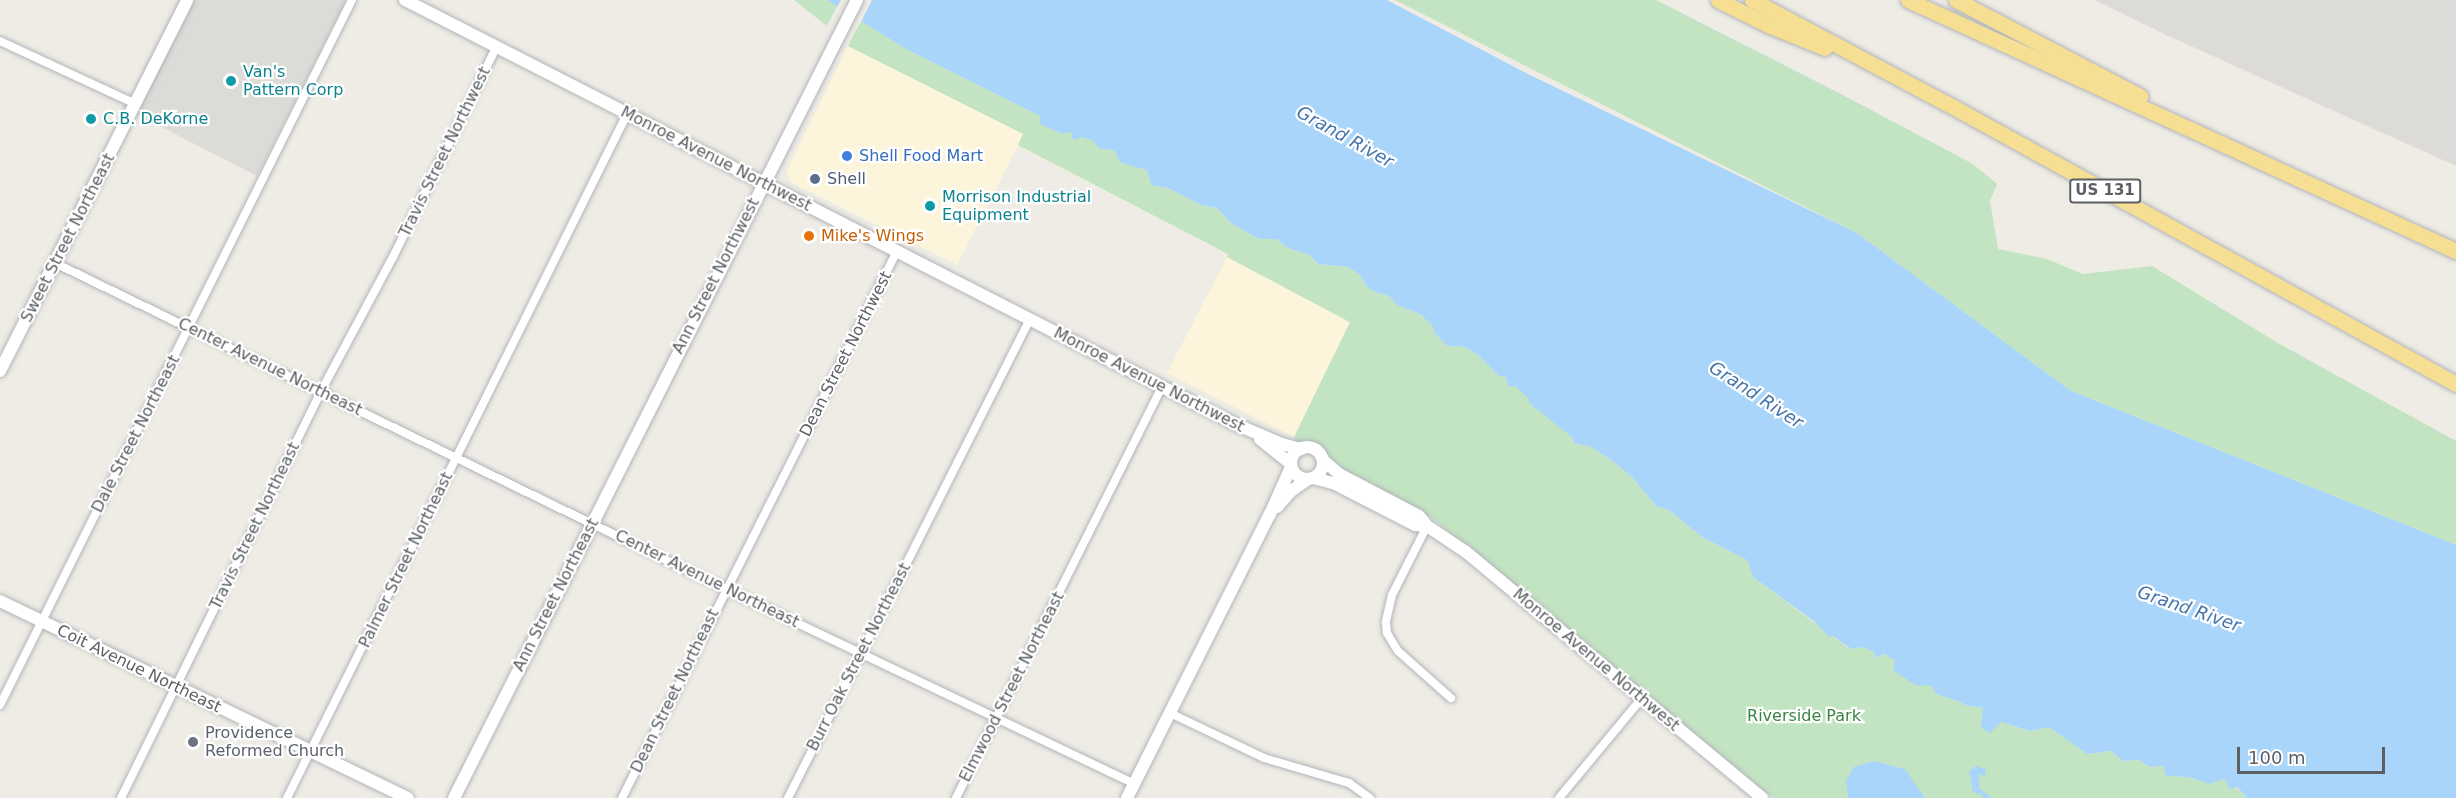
<!DOCTYPE html>
<style>
body{margin:0}
#map{position:relative;width:2456px;height:798px;overflow:hidden;background:#eeece5;font-family:"DejaVu Sans",sans-serif}
div>[style]{position:absolute}
.commercial>*{inset:0;background:#fcf5dc}
.industrial>*{inset:0;background:#dddbd7}
.green>*{inset:0;background:#c3e4c3}
.water>*{inset:0;background:#a9d5fa}
.pier>*{inset:0;background:#eeece5}
.roads{filter:drop-shadow(0 0 2px #b2b5b9) drop-shadow(0 0 2px #b2b5b9)}
.street>*{height:8px;margin:-4px;padding:0 4px;transform-origin:4px;border-radius:4px;background:#fff}
.secondary>*{height:12px;margin:-6px;padding:0 6px;transform-origin:6px;border-radius:6px;background:#fff}
.secondary>.ring{margin:-6px;padding:0;box-sizing:content-box;background:none;border:12px solid #fff;border-radius:50%}
.highway>*{height:15px;margin:-7.5px;padding:0 7.5px;transform-origin:7.5px;border-radius:7.5px;background:#f6df93}
.dots>*{width:16px;height:16px;translate:-50% -50%;box-sizing:border-box;border:3px solid #fff;border-radius:50%}
span{translate:-50% -50%;white-space:nowrap;text-align:center;line-height:1.15;-webkit-text-stroke:4.5px #fff;paint-order:stroke}
.shield-label span{padding:2px 4px;background:#fff;border:2px solid;border-radius:4px;-webkit-text-stroke-width:0}
.shield-label{font-size:15px;color:#5c6064;font-weight:700}
.culture-label{font-size:16px;color:#0d838f}
.left{translate:0 -50%;text-align:left}
.street-label{font-size:16px;color:#5c6064}
.shop-label{font-size:16px;color:#366cbe}
.service-label{font-size:16px;color:#4e5e75}
.food-label{font-size:16px;color:#c56008}
.park-label{font-size:16px;color:#3b8440}
.worship-label{font-size:16px;color:#5b616d}
.water-label{font-size:18px;color:#4675ab;font-style:italic}
.scale{position:absolute;left:2237px;top:747px;width:148px;height:27px;box-sizing:border-box;border:3px solid #5c6064;border-top:0;padding-left:8px;font-size:18px;line-height:21px;white-space:nowrap;color:#5c6064;-webkit-text-stroke:4px #fff;paint-order:stroke}
</style>
<div id="map">
<div class="commercial">
<div style="clip-path:polygon(848px 46px,1024px 134px,957px 265px,791px 182px,786px 172px)"></div>
<div style="clip-path:polygon(1227px 257px,1350px 323px,1294px 437px,1167px 373px)"></div>
</div>
<div class="industrial">
<div style="clip-path:polygon(194px 0,346px 0,257px 176px,136px 114px)"></div>
<div style="clip-path:polygon(2095px 0,2456px 0,2456px 166px,2164px 34px)"></div>
</div>
<div class="green">
<div style="clip-path:polygon(794px 0,827px 0,837px 6px,827px 26px)"></div>
<div style="clip-path:polygon(1395px 0,1656px 0,1839px 93px,1973px 164px,1997px 184px,1990px 201px,1998px 249px,2047px 259px,2083px 274px,2152px 266px,2278px 343px,2456px 441px,2456px 545px,2071px 391px,1857px 233px)"></div>
<div style="clip-path:polygon(861px 21px,906px 49px,1040px 116px,1044px 123px,1063px 134px,1072px 132px,1093px 140px,1100px 149px,1115px 150px,1121px 163px,1147px 170px,1152px 185px,1168px 188px,1201px 205px,1217px 208px,1232px 224px,1259px 239px,1276px 239px,1288px 248px,1310px 255px,1318px 264px,1348px 267px,1361px 276px,1366px 286px,1375px 292px,1389px 296px,1397px 305px,1420px 314px,1434px 326px,1447px 346px,1465px 347px,1478px 355px,1499px 376px,1505px 376px,1572px 437px,1574px 443px,1591px 447px,1611px 460px,1632px 477px,1656px 506px,1669px 510px,1702px 537px,1747px 560px,1753px 577px,1850px 649px,1861px 647px,1875px 652px,1874px 658px,1885px 654px,1932px 686px,1937px 694px,1961px 702px,1964px 705px,1983px 708px,2001px 722px,2030px 731px,2049px 727px,2087px 754px,2111px 751px,2123px 761px,2139px 760px,2150px 767px,2163px 766px,2166px 776px,2189px 777px,2209px 784px,2225px 778px,2247px 797px,2256px 798px,1773px 798px,1432px 518px,1343px 472px,1319px 447px,1296px 443px,1294px 437px,1350px 322px,1227px 257px,1228px 254px,1018px 145px,1023px 134px,848px 46px)"></div>
</div>
<div class="water">
<div style="clip-path:polygon(827px 0,1387px 0,1530px 75px,1857px 233px,2071px 391px,2456px 545px,2456px 798px,2247px 798px,2237px 787px,2229px 789px,2225px 779px,2209px 784px,2189px 777px,2166px 776px,2163px 766px,2150px 767px,2139px 760px,2123px 761px,2111px 751px,2087px 754px,2049px 727px,2030px 731px,2001px 722px,1990px 733px,1981px 728px,1983px 708px,1964px 705px,1961px 702px,1936px 694px,1932px 686px,1915px 685px,1893px 670px,1895px 661px,1885px 654px,1874px 658px,1875px 652px,1861px 647px,1851px 649px,1833px 636px,1829px 637px,1815px 622px,1753px 577px,1747px 560px,1702px 537px,1669px 510px,1656px 506px,1632px 477px,1611px 460px,1591px 447px,1574px 443px,1572px 437px,1529px 403px,1528px 398px,1515px 386px,1509px 387px,1505px 376px,1499px 376px,1478px 355px,1465px 347px,1447px 346px,1434px 332px,1433px 326px,1420px 314px,1397px 305px,1389px 296px,1375px 292px,1366px 286px,1361px 276px,1348px 267px,1318px 264px,1310px 255px,1288px 248px,1276px 239px,1259px 239px,1232px 224px,1217px 208px,1201px 205px,1168px 188px,1151px 185px,1147px 170px,1121px 163px,1114px 150px,1100px 149px,1092px 140px,1081px 137px,1075px 140px,1072px 138px,1072px 132px,1063px 134px,1040px 124px,1040px 116px,906px 49px)"></div>
<div style="clip-path:polygon(1874px 761px,1905px 769px,1925px 798px,1848px 798px,1846px 780px,1854px 767px)"></div>
<div style="clip-path:polygon(1976px 766px,1986px 769px,1985px 776px,1979px 774px,1979px 788px,1992px 798px,1983px 798px,1982px 795px,1973px 792px,1969px 771px)"></div>
</div>
<div class="pier">
<div style="clip-path:polygon(841px 0,872px 0,860px 24px,836px 9px)"></div>
</div>
<div class="roads">
<div class="street">
<div style="left:0;top:41px;width:150px;rotate:24.9deg"></div>
<div style="left:55px;top:263px;width:746px;rotate:25.91deg"></div>
<div style="left:726px;top:589px;width:452px;rotate:25.5deg"></div>
<div style="left:1427px;top:526px;width:77px;rotate:116.9deg"></div>
<div style="left:1392px;top:595px;width:28px;rotate:103deg"></div>
<div style="left:1386px;top:622px;width:11px;rotate:85deg"></div>
<div style="left:1387px;top:633px;width:21px;rotate:59deg"></div>
<div style="left:1398px;top:651px;width:71px;rotate:41.6deg"></div>
<div style="left:0;top:705px;width:788px;rotate:-63.47deg"></div>
<div style="left:1170px;top:713px;width:104px;rotate:25.6deg"></div>
<div style="left:1264px;top:758px;width:89px;rotate:16.4deg"></div>
<div style="left:1349px;top:783px;width:26px;rotate:36deg"></div>
<div style="left:121px;top:798px;width:451px;rotate:-63.8deg"></div>
<div style="left:320px;top:393px;width:154px;rotate:-61.8deg"></div>
<div style="left:393px;top:257px;width:235px;rotate:-63.8deg"></div>
<div style="left:287px;top:798px;width:764px;rotate:-63.57deg"></div>
<div style="left:622px;top:798px;width:612px;rotate:-63.31deg"></div>
<div style="left:788px;top:798px;width:537px;rotate:-63.2deg"></div>
<div style="left:956px;top:798px;width:460px;rotate:-63.4deg"></div>
<div style="left:1559px;top:798px;width:130px;rotate:-50.3deg"></div>
</div>
<div class="secondary">
<div style="left:405px;top:0;width:932px;rotate:27.06deg"></div>
<div style="left:1235px;top:424px;width:51px;rotate:23.1deg"></div>
<div style="left:1282px;top:444px;width:20px;rotate:15deg"></div>
<div style="left:0;top:371px;width:415px;rotate:-63.2deg"></div>
<div style="left:1260px;top:439px;width:40px;rotate:39deg"></div>
<div class="ring" style="left:1291px;top:447px;width:20px;height:20px"></div>
<div style="left:1323px;top:460px;width:21px;rotate:41deg"></div>
<div style="left:1339px;top:474px;width:90px;rotate:27.7deg"></div>
<div style="left:1419px;top:516px;width:13px;rotate:51deg"></div>
<div style="left:1427px;top:526px;width:47px;rotate:33.7deg"></div>
<div style="left:1466px;top:552px;width:385px;rotate:39.7deg"></div>
<div style="left:1313px;top:478px;width:21px;rotate:14deg"></div>
<div style="left:1333px;top:483px;width:92px;rotate:27.1deg"></div>
<div style="left:1415px;top:525px;width:12px;rotate:5deg"></div>
<div style="left:1277px;top:507px;width:21px;rotate:-49deg"></div>
<div style="left:1291px;top:491px;width:21px;rotate:-35deg"></div>
<div style="left:0;top:601px;width:453px;rotate:25.8deg"></div>
<div style="left:454px;top:798px;width:894px;rotate:-63.21deg"></div>
<div style="left:1127px;top:798px;width:318px;rotate:-63.3deg"></div>
<div style="left:1270px;top:514px;width:51px;rotate:-65.9deg"></div>
</div>
<div class="highway">
<div style="left:1718px;top:0;width:56px;rotate:26.6deg"></div>
<div style="left:1768px;top:25px;width:61px;rotate:22deg"></div>
<div style="left:1752px;top:0;width:220px;rotate:28deg"></div>
<div style="left:1946px;top:103px;width:582px;rotate:28.85deg"></div>
<div style="left:1908px;top:0;width:603px;rotate:24.61deg"></div>
<div style="left:1956px;top:0;width:208px;rotate:27.6deg"></div>
</div>
</div>
<div class="dots">
<div style="left:231px;top:81px;background:#0f9aa8"></div>
<div style="left:91px;top:119px;background:#0f9aa8"></div>
<div style="left:847px;top:156px;background:#3f7fe0"></div>
<div style="left:815px;top:179px;background:#5c6f8a"></div>
<div style="left:930px;top:206px;background:#0f9aa8"></div>
<div style="left:809px;top:236px;background:#e8710a"></div>
<div style="left:193px;top:742px;background:#6b7280"></div>
</div>
<div class="shield-label">
<span style="left:2105px;top:191px">US 131</span>
</div>
<div class="culture-label">
<span class="left" style="left:243px;top:81px">Van's<br>Pattern Corp</span>
<span class="left" style="left:103px;top:119px">C.B. DeKorne</span>
<span class="left" style="left:942px;top:206px">Morrison Industrial<br>Equipment</span>
</div>
<div class="street-label">
<span style="left:445px;top:152px;rotate:-64deg">Travis Street Northwest</span>
<span style="left:716px;top:159px;rotate:27deg">Monroe Avenue Northwest</span>
<span style="left:68px;top:238px;rotate:-63deg">Sweet Street Northeast</span>
<span style="left:716px;top:276px;rotate:-63deg">Ann Street Northwest</span>
<span style="left:846px;top:354px;rotate:-63deg">Dean Street Northwest</span>
<span style="left:270px;top:367px;rotate:26deg">Center Avenue Northeast</span>
<span style="left:1149px;top:380px;rotate:27deg">Monroe Avenue Northwest</span>
<span style="left:136px;top:434px;rotate:-63deg">Dale Street Northeast</span>
<span style="left:255px;top:526px;rotate:-64deg">Travis Street Northeast</span>
<span style="left:406px;top:560px;rotate:-64deg">Palmer Street Northeast</span>
<span style="left:707px;top:579px;rotate:26deg">Center Avenue Northeast</span>
<span style="left:556px;top:595px;rotate:-63deg">Ann Street Northeast</span>
<span style="left:859px;top:657px;rotate:-63deg">Burr Oak Street Northeast</span>
<span style="left:1596px;top:660px;rotate:40deg">Monroe Avenue Northwest</span>
<span style="left:139px;top:669px;rotate:26deg">Coit Avenue Northeast</span>
<span style="left:1012px;top:687px;rotate:-63deg">Elmwood Street Northeast</span>
<span style="left:675px;top:691px;rotate:-64deg">Dean Street Northeast</span>
</div>
<div class="shop-label">
<span class="left" style="left:859px;top:156px">Shell Food Mart</span>
</div>
<div class="service-label">
<span class="left" style="left:827px;top:179px">Shell</span>
</div>
<div class="food-label">
<span class="left" style="left:821px;top:236px">Mike's Wings</span>
</div>
<div class="park-label">
<span style="left:1804px;top:716px">Riverside Park</span>
</div>
<div class="worship-label">
<span class="left" style="left:205px;top:742px">Providence<br>Reformed Church</span>
</div>
<div class="water-label">
<span style="left:1345px;top:137px;rotate:29deg">Grand River</span>
<span style="left:1756px;top:395px;rotate:33deg">Grand River</span>
<span style="left:2189px;top:609px;rotate:19deg">Grand River</span>
</div>
<div class="scale">100 m</div>
</div>
